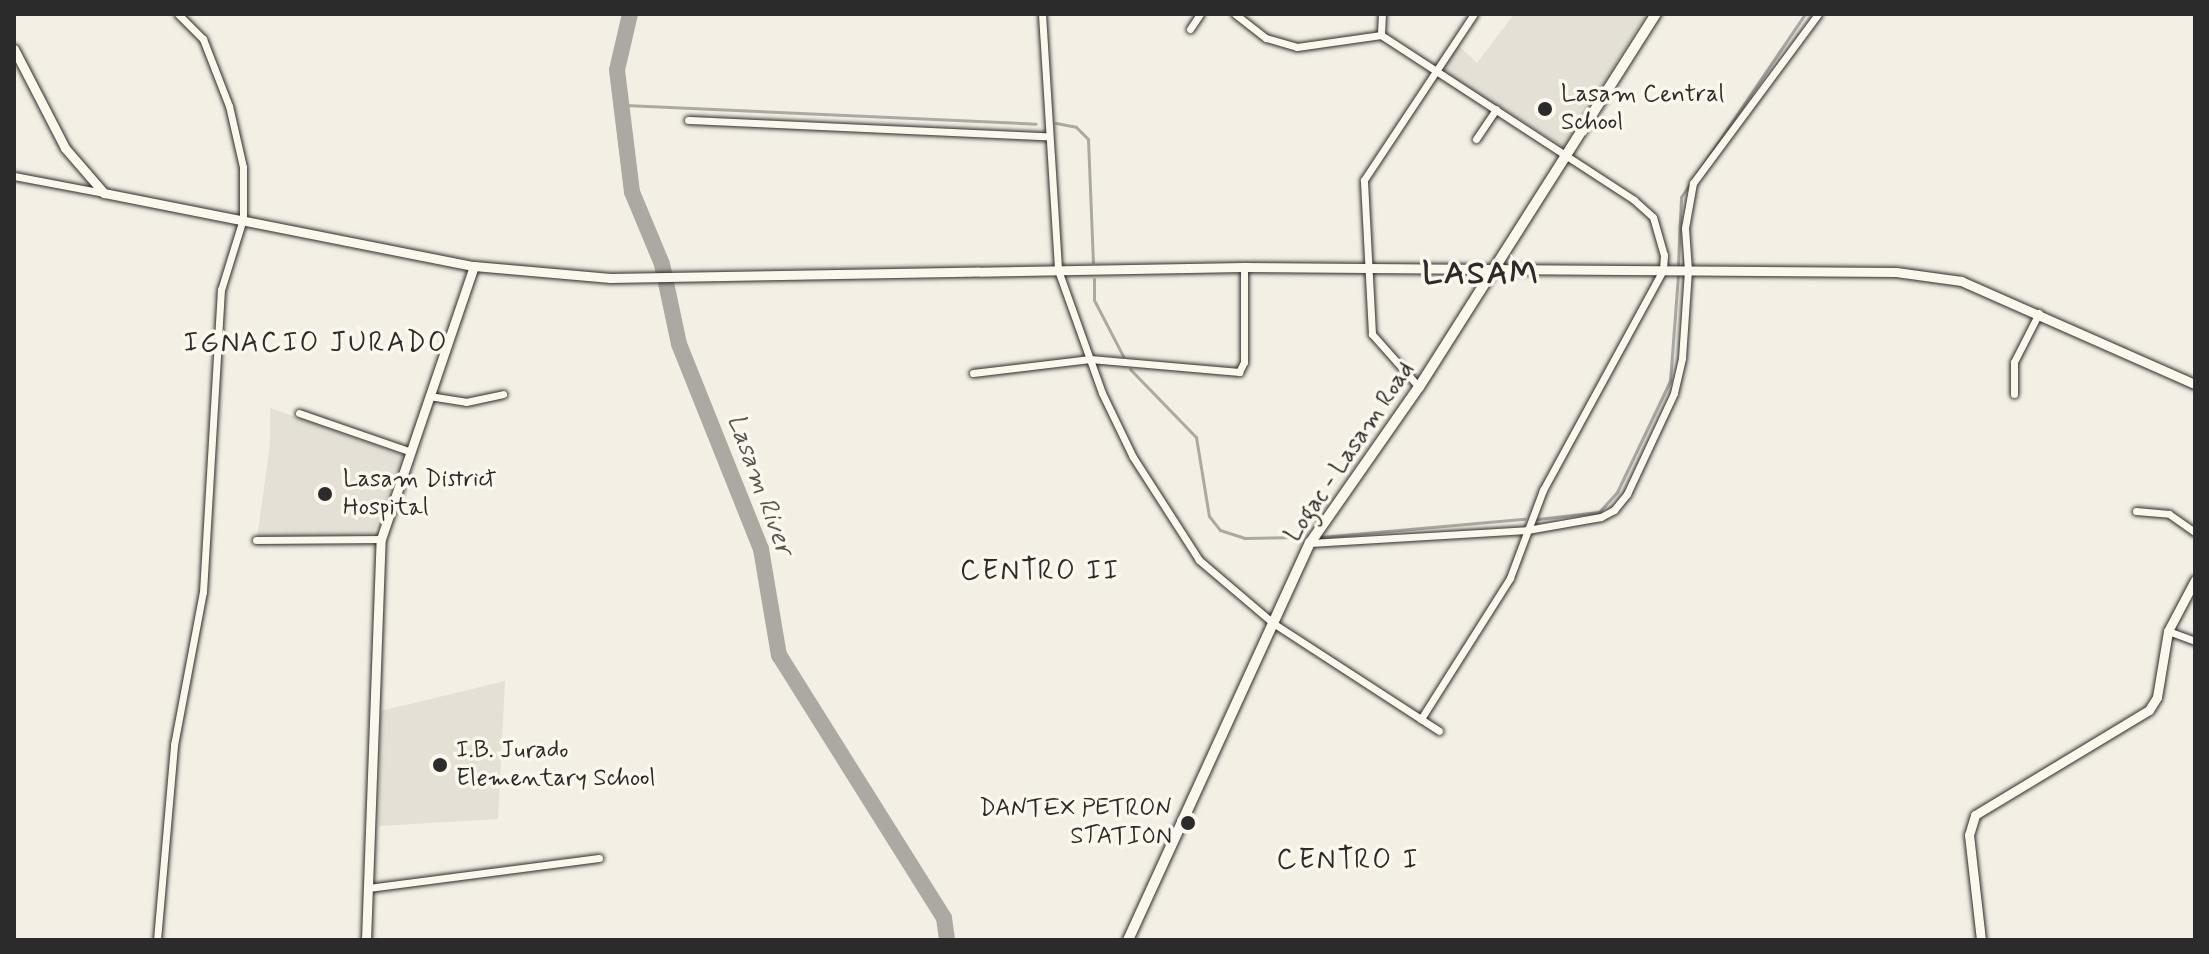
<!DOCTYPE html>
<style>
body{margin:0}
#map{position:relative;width:2209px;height:954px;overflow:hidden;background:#f3efe4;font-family:Mynerve,sans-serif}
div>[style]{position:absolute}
.built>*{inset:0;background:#e4e0d6}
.stream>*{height:3px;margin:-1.5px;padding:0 1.5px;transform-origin:1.5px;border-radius:1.5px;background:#aca9a2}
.river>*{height:16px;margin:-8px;padding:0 8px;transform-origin:8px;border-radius:8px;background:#aca9a2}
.roads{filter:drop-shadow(0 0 2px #2b2b2b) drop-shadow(0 0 2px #2b2b2b)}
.minor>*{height:7px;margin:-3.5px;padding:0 3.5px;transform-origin:3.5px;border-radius:3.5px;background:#fbf7ec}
.tertiary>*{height:9px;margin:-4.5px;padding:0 4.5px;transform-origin:4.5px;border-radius:4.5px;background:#fbf7ec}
.secondary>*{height:10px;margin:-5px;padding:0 5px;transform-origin:5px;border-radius:5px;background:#fbf7ec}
.dots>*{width:22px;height:22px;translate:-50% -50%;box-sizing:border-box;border:4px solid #fbf7ec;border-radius:50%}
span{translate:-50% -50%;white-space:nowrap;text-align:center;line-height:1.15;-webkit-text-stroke:7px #fbf7ec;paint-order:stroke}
.poi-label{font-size:24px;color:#2b2b2b}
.left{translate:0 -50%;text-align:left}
.right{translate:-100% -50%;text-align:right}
.street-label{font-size:24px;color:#2b2b2b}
.water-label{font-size:26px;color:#585755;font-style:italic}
.quarter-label{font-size:28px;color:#2b2b2b;letter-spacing:2px}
.district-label{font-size:32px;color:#2b2b2b;font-weight:700;letter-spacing:2px}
.frame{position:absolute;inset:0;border:16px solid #2b2b2b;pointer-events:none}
</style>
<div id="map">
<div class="built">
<div style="clip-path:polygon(1514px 14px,1646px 14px,1564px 147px,1441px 72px,1457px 44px,1477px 63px)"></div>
<div style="clip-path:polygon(270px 408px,403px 455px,373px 534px,257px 538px,270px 444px)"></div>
<div style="clip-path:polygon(505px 681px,498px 819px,379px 826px,381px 711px)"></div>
</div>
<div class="stream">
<div style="left:625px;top:105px;width:411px;rotate:2.6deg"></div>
<div style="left:1056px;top:123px;width:20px;rotate:11deg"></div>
<div style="left:1076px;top:127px;width:17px;rotate:45deg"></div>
<div style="left:1088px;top:139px;width:123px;rotate:87.7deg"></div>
<div style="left:1678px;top:264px;width:67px;rotate:-87.4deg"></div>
<div style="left:1681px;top:197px;width:221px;rotate:-55.9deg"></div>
<div style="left:1094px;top:279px;width:21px;rotate:90deg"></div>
<div style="left:1094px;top:300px;width:63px;rotate:62.6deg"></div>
<div style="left:1130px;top:369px;width:95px;rotate:45.9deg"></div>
<div style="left:1196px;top:437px;width:80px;rotate:80.7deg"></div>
<div style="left:1209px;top:516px;width:18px;rotate:52deg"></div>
<div style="left:1220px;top:530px;width:26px;rotate:18deg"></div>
<div style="left:1245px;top:538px;width:57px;rotate:-1deg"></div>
<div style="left:1537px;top:519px;width:62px;rotate:-6.4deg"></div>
<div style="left:1599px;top:512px;width:27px;rotate:-48deg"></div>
<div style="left:1617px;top:492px;width:123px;rotate:-64.5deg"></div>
<div style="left:1670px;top:381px;width:106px;rotate:-85.7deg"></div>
<div style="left:1321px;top:537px;width:204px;rotate:-5.1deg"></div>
</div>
<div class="river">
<div style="left:630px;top:14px;width:57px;rotate:103.1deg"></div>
<div style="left:617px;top:70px;width:123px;rotate:83deg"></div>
<div style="left:632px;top:192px;width:78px;rotate:67.4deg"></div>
<div style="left:662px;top:264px;width:82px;rotate:78deg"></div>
<div style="left:679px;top:344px;width:221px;rotate:68.2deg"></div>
<div style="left:761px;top:549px;width:108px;rotate:80.4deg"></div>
<div style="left:779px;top:655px;width:310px;rotate:57.9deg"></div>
<div style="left:944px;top:918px;width:22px;rotate:82deg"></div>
</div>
<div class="roads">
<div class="minor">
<div style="left:1042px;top:14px;width:256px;rotate:86.4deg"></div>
<div style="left:1058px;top:270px;width:131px;rotate:70.3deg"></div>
<div style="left:1102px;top:393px;width:71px;rotate:64.2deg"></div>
<div style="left:1133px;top:457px;width:122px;rotate:57.3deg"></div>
<div style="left:1199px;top:560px;width:97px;rotate:40.4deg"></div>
<div style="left:1273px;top:623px;width:198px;rotate:33deg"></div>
<div style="left:1235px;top:14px;width:39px;rotate:38deg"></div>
<div style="left:1266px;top:38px;width:32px;rotate:16deg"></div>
<div style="left:1297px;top:47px;width:85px;rotate:-8.1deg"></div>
<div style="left:1382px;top:14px;width:21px;rotate:93deg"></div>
<div style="left:1381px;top:35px;width:302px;rotate:33.1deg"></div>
<div style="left:1634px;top:200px;width:25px;rotate:42deg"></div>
<div style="left:1653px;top:217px;width:40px;rotate:74deg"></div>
<div style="left:1664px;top:255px;width:15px;rotate:94deg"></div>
<div style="left:1663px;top:270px;width:251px;rotate:118.6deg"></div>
<div style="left:1543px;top:490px;width:94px;rotate:110.6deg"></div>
<div style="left:1510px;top:578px;width:167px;rotate:122.3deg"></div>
<div style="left:1190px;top:29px;width:18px;rotate:-56deg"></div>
<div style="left:688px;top:120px;width:359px;rotate:2.6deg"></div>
<div style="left:1476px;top:139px;width:36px;rotate:-56deg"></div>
<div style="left:14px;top:176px;width:92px;rotate:10.7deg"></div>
<div style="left:973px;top:373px;width:118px;rotate:-6.8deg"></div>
<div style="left:1090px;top:359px;width:150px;rotate:5deg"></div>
<div style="left:1239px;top:372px;width:11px;rotate:-63deg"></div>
<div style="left:1244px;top:362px;width:95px;rotate:-90deg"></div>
<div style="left:1419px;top:387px;width:71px;rotate:-131.6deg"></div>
<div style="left:1372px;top:334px;width:154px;rotate:-93deg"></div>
<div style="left:1364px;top:180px;width:199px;rotate:-56.5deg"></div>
<div style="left:2014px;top:394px;width:32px;rotate:-90deg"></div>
<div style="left:2014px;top:362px;width:55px;rotate:-63deg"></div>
<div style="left:429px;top:396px;width:37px;rotate:9deg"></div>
<div style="left:466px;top:402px;width:38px;rotate:-12deg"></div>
<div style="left:299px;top:413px;width:116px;rotate:19.1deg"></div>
<div style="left:2136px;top:511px;width:33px;rotate:5deg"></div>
<div style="left:2169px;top:514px;width:32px;rotate:35deg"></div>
<div style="left:256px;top:540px;width:125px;rotate:-0.5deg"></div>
<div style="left:1310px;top:543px;width:217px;rotate:-3.4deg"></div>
<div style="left:1527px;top:530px;width:75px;rotate:-10deg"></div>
<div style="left:1601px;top:517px;width:15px;rotate:-28deg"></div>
<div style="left:1614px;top:510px;width:21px;rotate:-51deg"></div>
<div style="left:1627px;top:494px;width:111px;rotate:-65deg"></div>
<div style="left:1674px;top:393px;width:36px;rotate:-77deg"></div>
<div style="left:1682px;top:358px;width:88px;rotate:-86.1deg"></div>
<div style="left:1688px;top:270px;width:42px;rotate:-94.1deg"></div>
<div style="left:1685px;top:228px;width:46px;rotate:-79.9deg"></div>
<div style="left:1693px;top:183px;width:210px;rotate:-53.5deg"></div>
<div style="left:2168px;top:631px;width:29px;rotate:20deg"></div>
<div style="left:368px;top:888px;width:233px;rotate:-7.4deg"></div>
<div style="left:157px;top:940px;width:196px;rotate:-85deg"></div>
<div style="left:174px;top:745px;width:156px;rotate:-79.3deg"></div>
<div style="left:203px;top:592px;width:303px;rotate:-86.6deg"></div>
<div style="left:221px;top:290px;width:74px;rotate:-72.8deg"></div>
<div style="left:243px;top:219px;width:52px;rotate:-90deg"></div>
<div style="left:243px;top:167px;width:63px;rotate:-102.9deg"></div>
<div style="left:229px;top:106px;width:72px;rotate:-111.2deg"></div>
<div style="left:203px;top:39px;width:35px;rotate:-135deg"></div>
</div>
<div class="tertiary">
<div style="left:14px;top:49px;width:111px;rotate:62.7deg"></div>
<div style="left:65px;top:148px;width:60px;rotate:49.1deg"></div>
<div style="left:104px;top:193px;width:377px;rotate:11.2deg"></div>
<div style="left:366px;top:940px;width:401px;rotate:-87.9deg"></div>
<div style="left:381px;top:539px;width:288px;rotate:-71.2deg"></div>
<div style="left:474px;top:266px;width:137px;rotate:5deg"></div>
<div style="left:610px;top:278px;width:634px;rotate:-0.99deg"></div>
<div style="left:1244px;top:267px;width:652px;rotate:0.44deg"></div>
<div style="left:1896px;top:272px;width:66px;rotate:7.9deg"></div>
<div style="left:1961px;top:281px;width:256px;rotate:23.8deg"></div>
<div style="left:1981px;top:940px;width:106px;rotate:-96.5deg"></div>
<div style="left:1969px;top:835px;width:21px;rotate:-73deg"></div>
<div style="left:1975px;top:815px;width:203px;rotate:-31.1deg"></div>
<div style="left:2149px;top:710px;width:15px;rotate:-58deg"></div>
<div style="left:2157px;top:697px;width:67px;rotate:-80.5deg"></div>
<div style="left:2168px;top:631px;width:58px;rotate:-62.1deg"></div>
</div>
<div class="secondary">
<div style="left:1128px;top:940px;width:437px;rotate:-65.4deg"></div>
<div style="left:1310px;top:543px;width:190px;rotate:-55.1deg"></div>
<div style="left:1419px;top:387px;width:442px;rotate:-57.6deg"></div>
</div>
</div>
<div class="dots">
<div style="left:1545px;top:109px;background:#2b2b2b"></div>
<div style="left:325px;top:494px;background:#2b2b2b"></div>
<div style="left:440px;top:765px;background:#2b2b2b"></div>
<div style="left:1188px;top:823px;background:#2b2b2b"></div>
</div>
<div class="poi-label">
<span class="left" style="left:1561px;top:109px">Lasam Central<br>School</span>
<span class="left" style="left:343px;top:494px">Lasam District<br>Hospital</span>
<span class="left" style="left:456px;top:765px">I.B. Jurado<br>Elementary School</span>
<span class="right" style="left:1172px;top:823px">DANTEX PETRON<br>STATION</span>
</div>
<div class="street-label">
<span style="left:1350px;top:452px;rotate:-56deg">Logac - Lasam Road</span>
</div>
<div class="water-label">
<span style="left:759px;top:485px;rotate:70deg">Lasam River</span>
</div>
<div class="quarter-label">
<span style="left:316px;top:344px">IGNACIO JURADO</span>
<span style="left:1040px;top:572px">CENTRO II</span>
<span style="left:1348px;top:861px">CENTRO I</span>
</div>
<div class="district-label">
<span style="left:1481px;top:274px">LASAM</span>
</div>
<div class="frame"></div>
</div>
